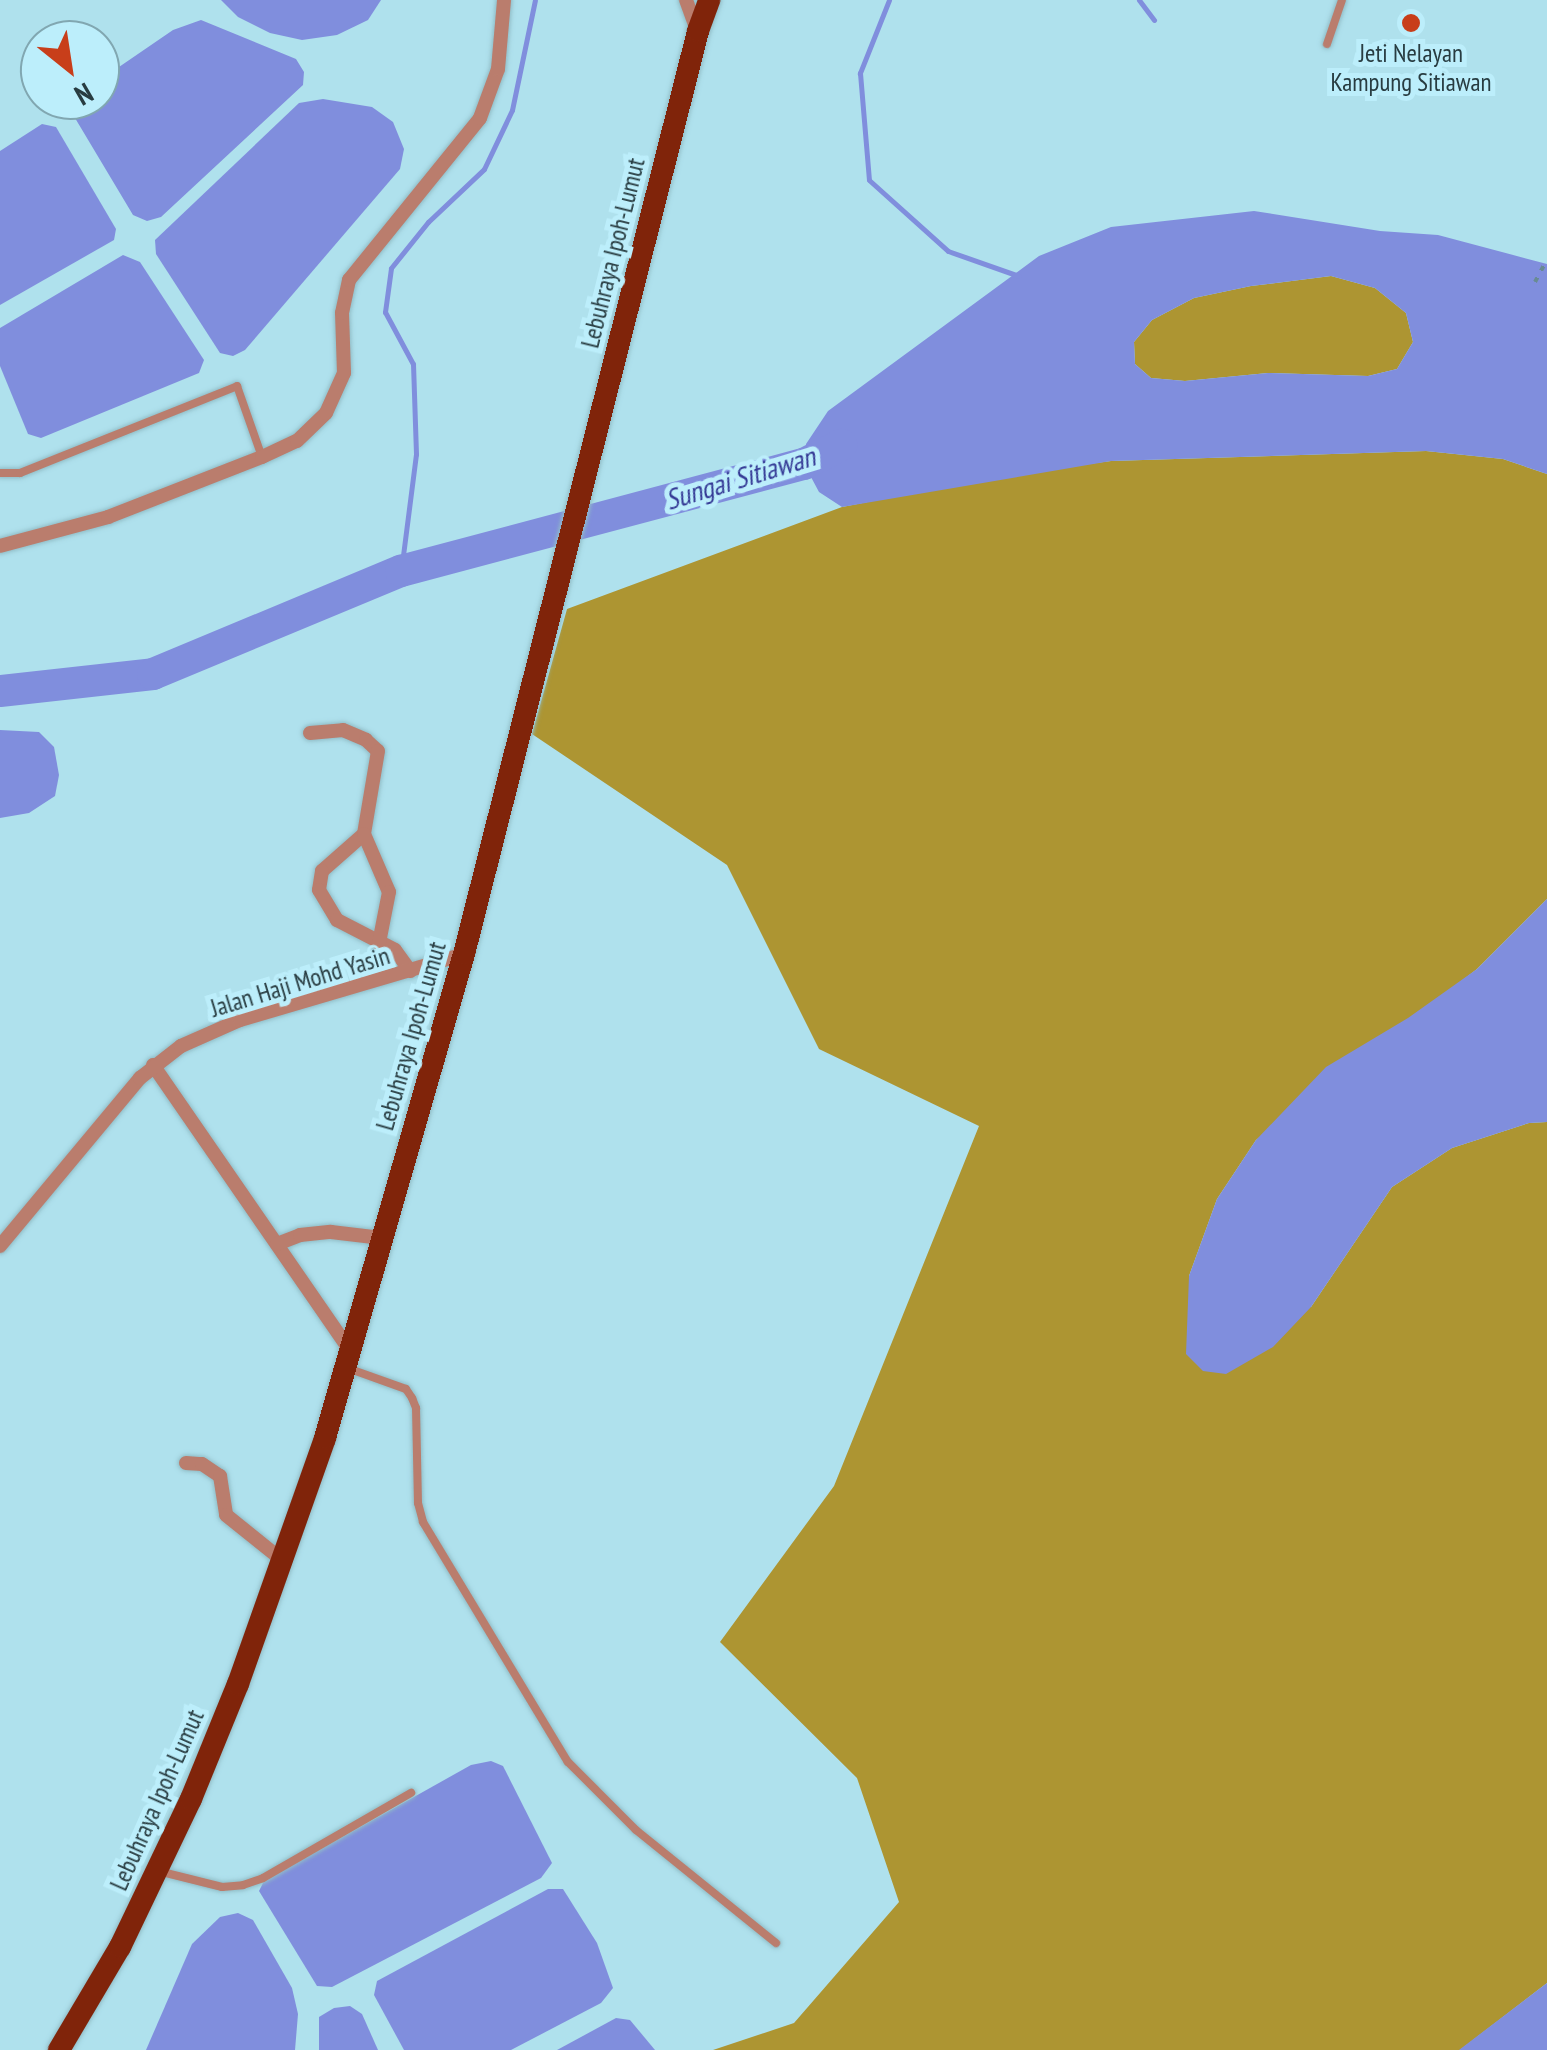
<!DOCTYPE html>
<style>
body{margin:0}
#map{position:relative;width:1547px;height:2050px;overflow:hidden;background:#afe1ed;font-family:"PT Sans Narrow",sans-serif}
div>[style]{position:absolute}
.forest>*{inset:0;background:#ad9532}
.water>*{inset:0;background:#808edd}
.stream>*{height:5px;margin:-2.5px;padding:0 2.5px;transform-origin:2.5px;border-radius:2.5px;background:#808edd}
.river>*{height:32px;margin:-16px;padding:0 16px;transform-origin:16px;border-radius:16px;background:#808edd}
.path>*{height:4px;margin-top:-2px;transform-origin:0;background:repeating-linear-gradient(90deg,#698b93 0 5px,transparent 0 13px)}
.roads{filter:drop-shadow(0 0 2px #91bdc7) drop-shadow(0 0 2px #91bdc7)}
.service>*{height:8px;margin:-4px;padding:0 4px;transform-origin:4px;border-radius:4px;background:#ba7d6d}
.minor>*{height:14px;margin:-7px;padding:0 7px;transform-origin:7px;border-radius:7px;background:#ba7d6d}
.trunk>*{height:22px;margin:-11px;padding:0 11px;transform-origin:11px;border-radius:11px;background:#80240a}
.dots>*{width:28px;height:28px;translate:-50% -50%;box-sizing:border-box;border:5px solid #bceefb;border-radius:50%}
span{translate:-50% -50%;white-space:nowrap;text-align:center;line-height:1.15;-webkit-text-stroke:10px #bceefb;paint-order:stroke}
.poi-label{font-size:25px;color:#283c41}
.street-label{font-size:25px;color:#283c41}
.water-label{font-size:28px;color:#343995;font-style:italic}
.north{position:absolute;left:20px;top:20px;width:100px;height:100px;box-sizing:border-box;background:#bceefb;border:2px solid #81a7b1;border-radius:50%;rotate:150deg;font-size:28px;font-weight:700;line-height:40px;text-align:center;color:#283c41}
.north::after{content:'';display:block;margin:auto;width:35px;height:45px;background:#c83e1a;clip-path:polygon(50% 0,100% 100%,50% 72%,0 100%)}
</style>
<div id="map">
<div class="forest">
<div style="clip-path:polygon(1331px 276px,1375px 288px,1406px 313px,1413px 342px,1397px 369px,1368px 376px,1268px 373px,1185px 381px,1151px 378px,1135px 364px,1134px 342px,1152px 320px,1194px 298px,1251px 286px)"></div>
<div style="clip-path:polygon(1426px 451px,1503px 459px,1547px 474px,1547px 899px,1477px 969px,1256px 1140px,1217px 1199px,1189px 1276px,1311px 1307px,1392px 1187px,1452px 1148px,1529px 1123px,1547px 1122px,1547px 1983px,1460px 2050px,713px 2050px,794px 2023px,899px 1902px,857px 1778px,720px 1642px,834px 1486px,979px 1126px,819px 1049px,727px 865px,532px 734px,567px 609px,842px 507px,1005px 475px,1111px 461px)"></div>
</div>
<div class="water">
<div style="clip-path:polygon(221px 0,381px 0,368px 20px,337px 35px,302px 40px,270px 33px,238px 17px)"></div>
<div style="clip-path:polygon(201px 20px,296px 59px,304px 72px,303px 85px,161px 217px,147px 221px,133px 215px,75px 118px,71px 100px,100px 100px,100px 80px,173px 30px)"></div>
<div style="clip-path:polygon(323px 99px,372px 107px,393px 122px,404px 149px,400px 169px,245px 350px,233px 356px,220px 353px,156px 254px,155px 240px,299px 103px)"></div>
<div style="clip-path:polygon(42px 124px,56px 127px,116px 229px,114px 240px,0 305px,0 151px)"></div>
<div style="clip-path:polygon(evenodd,1254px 211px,1380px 231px,1438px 235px,1547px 264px,1547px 474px,1503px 459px,1426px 451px,1111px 461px,842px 507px,819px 492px,804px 464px,806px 444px,828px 411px,1039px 256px,1111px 227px,1254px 211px,1331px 276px,1375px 288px,1406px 313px,1413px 342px,1397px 369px,1368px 376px,1268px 373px,1185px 381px,1151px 378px,1135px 364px,1134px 342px,1152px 320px,1194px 298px,1251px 286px,1331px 276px)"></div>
<div style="clip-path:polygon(123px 255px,140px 262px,204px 360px,199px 373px,41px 438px,28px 434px,0 366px,0 328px)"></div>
<div style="clip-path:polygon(0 730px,39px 732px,54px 747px,59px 775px,55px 796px,29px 813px,0 818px)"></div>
<div style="clip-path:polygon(1547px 899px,1547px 1122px,1529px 1123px,1452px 1148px,1392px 1187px,1311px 1307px,1273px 1347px,1226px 1374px,1203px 1371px,1186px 1354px,1189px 1276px,1217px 1199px,1256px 1140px,1326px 1067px,1408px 1018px,1477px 969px)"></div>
<div style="clip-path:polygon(491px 1761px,503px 1766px,552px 1863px,541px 1878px,332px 1987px,317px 1986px,259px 1891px,264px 1881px,471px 1765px)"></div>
<div style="clip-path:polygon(548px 1889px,563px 1889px,597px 1943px,613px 1988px,601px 2003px,511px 2050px,404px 2050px,374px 1995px,377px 1981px)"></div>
<div style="clip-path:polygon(238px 1913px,253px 1920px,292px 1988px,298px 2014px,295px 2050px,146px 2050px,192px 1944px,220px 1917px)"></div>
<div style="clip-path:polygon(1547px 1983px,1547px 2050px,1459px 2050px)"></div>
<div style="clip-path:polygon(350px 2006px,362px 2014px,378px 2050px,319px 2050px,319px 2017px,334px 2008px)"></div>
<div style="clip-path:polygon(616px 2018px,630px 2020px,655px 2050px,557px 2050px)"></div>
</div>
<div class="stream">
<div style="left:889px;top:0;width:79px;rotate:111.7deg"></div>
<div style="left:860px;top:73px;width:107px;rotate:85.2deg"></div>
<div style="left:869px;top:180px;width:106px;rotate:41.9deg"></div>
<div style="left:948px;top:251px;width:75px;rotate:19.4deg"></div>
<div style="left:1139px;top:0;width:25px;rotate:53deg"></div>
<div style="left:401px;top:571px;width:118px;rotate:-82.7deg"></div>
<div style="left:416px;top:454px;width:90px;rotate:-91.9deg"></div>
<div style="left:413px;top:364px;width:59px;rotate:-118.3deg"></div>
<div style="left:385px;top:312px;width:44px;rotate:-82.2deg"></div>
<div style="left:391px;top:268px;width:59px;rotate:-51.2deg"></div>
<div style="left:428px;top:222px;width:77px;rotate:-43.4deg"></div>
<div style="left:484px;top:169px;width:65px;rotate:-64.6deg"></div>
<div style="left:512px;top:110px;width:112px;rotate:-78.2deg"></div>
</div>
<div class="river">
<div style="left:0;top:691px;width:154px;rotate:-6.3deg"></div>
<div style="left:153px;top:674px;width:269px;rotate:-22.6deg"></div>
<div style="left:401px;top:571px;width:417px;rotate:-14.9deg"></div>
<div style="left:804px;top:464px;width:42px;rotate:-27.2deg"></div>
</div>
<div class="path">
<div style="left:1535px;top:282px;width:21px;rotate:-62deg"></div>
</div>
<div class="roads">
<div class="service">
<div style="left:1327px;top:44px;width:46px;rotate:-71.2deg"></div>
<div style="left:0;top:473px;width:20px"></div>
<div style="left:20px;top:473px;width:234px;rotate:-21.8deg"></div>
<div style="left:237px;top:386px;width:75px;rotate:70.6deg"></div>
<div style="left:350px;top:1369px;width:59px;rotate:19.7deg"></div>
<div style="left:406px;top:1389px;width:11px;rotate:56deg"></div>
<div style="left:412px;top:1398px;width:11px;rotate:68deg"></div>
<div style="left:416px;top:1408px;width:95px;rotate:88.8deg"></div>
<div style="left:418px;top:1503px;width:20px;rotate:75deg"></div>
<div style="left:423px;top:1522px;width:280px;rotate:58.9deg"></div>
<div style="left:568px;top:1762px;width:96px;rotate:45deg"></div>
<div style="left:636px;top:1830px;width:180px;rotate:38.9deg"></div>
<div style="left:162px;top:1872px;width:62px;rotate:14deg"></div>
<div style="left:222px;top:1887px;width:21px;rotate:-5deg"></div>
<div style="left:243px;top:1885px;width:21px;rotate:-19deg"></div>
<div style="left:263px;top:1878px;width:171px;rotate:-29.9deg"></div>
</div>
<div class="minor">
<div style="left:686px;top:0;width:33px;rotate:70deg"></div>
<div style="left:0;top:546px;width:112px;rotate:-15deg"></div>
<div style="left:108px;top:517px;width:165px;rotate:-21.3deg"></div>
<div style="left:262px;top:457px;width:38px;rotate:-25deg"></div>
<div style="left:297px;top:441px;width:40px;rotate:-44deg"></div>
<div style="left:326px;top:413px;width:44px;rotate:-65.8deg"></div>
<div style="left:344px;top:373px;width:60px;rotate:-91.9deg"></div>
<div style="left:342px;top:313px;width:34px;rotate:-78deg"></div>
<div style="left:349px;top:280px;width:208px;rotate:-51deg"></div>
<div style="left:480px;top:118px;width:52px;rotate:-69.8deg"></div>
<div style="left:498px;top:69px;width:69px;rotate:-85deg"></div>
<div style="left:310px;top:733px;width:33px;rotate:-5deg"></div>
<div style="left:343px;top:730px;width:25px;rotate:23deg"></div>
<div style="left:366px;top:740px;width:16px;rotate:43deg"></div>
<div style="left:378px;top:751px;width:84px;rotate:99.6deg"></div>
<div style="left:364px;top:834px;width:56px;rotate:138.6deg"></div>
<div style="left:322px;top:871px;width:19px;rotate:99deg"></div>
<div style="left:319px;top:890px;width:35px;rotate:59deg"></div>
<div style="left:337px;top:920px;width:65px;rotate:27.3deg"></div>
<div style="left:395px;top:950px;width:26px;rotate:54deg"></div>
<div style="left:364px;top:834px;width:63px;rotate:66.7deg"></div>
<div style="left:389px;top:892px;width:52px;rotate:101.1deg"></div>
<div style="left:153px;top:1065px;width:347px;rotate:55.4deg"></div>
<div style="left:277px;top:1244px;width:25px;rotate:-21deg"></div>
<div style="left:300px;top:1235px;width:31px;rotate:-6deg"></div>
<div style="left:331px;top:1232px;width:51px;rotate:6.7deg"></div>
<div style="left:0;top:1246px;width:219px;rotate:-50.2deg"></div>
<div style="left:140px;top:1078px;width:52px;rotate:-38deg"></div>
<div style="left:181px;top:1046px;width:64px;rotate:-23.8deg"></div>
<div style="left:240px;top:1020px;width:234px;rotate:-16.4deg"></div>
<div style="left:186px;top:1463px;width:16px;rotate:4deg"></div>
<div style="left:202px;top:1464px;width:22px;rotate:34deg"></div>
<div style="left:220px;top:1476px;width:39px;rotate:81deg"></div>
<div style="left:226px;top:1515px;width:72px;rotate:38.8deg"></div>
</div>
<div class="trunk">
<div style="left:59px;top:2050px;width:120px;rotate:-59.4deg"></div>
<div style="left:120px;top:1947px;width:164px;rotate:-64.4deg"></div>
<div style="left:191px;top:1799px;width:124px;rotate:-67.8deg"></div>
<div style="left:238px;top:1684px;width:261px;rotate:-70.5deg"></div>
<div style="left:325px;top:1438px;width:504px;rotate:-73.98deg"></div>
<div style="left:464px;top:954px;width:952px;rotate:-75.77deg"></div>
<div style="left:698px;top:31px;width:33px;rotate:-70deg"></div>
</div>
</div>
<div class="dots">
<div style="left:1411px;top:23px;background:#c83e1a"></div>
</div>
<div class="poi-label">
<span style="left:1411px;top:68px">Jeti Nelayan<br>Kampung Sitiawan</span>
</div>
<div class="street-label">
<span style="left:613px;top:253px;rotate:-76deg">Lebuhraya Ipoh-Lumut</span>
<span style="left:300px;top:982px;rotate:-17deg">Jalan Haji Mohd Yasin</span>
<span style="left:411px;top:1036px;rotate:-74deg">Lebuhraya Ipoh-Lumut</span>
<span style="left:157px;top:1800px;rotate:-66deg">Lebuhraya Ipoh-Lumut</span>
</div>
<div class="water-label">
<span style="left:740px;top:478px;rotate:-17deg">Sungai Sitiawan</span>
</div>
<div class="north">N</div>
</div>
